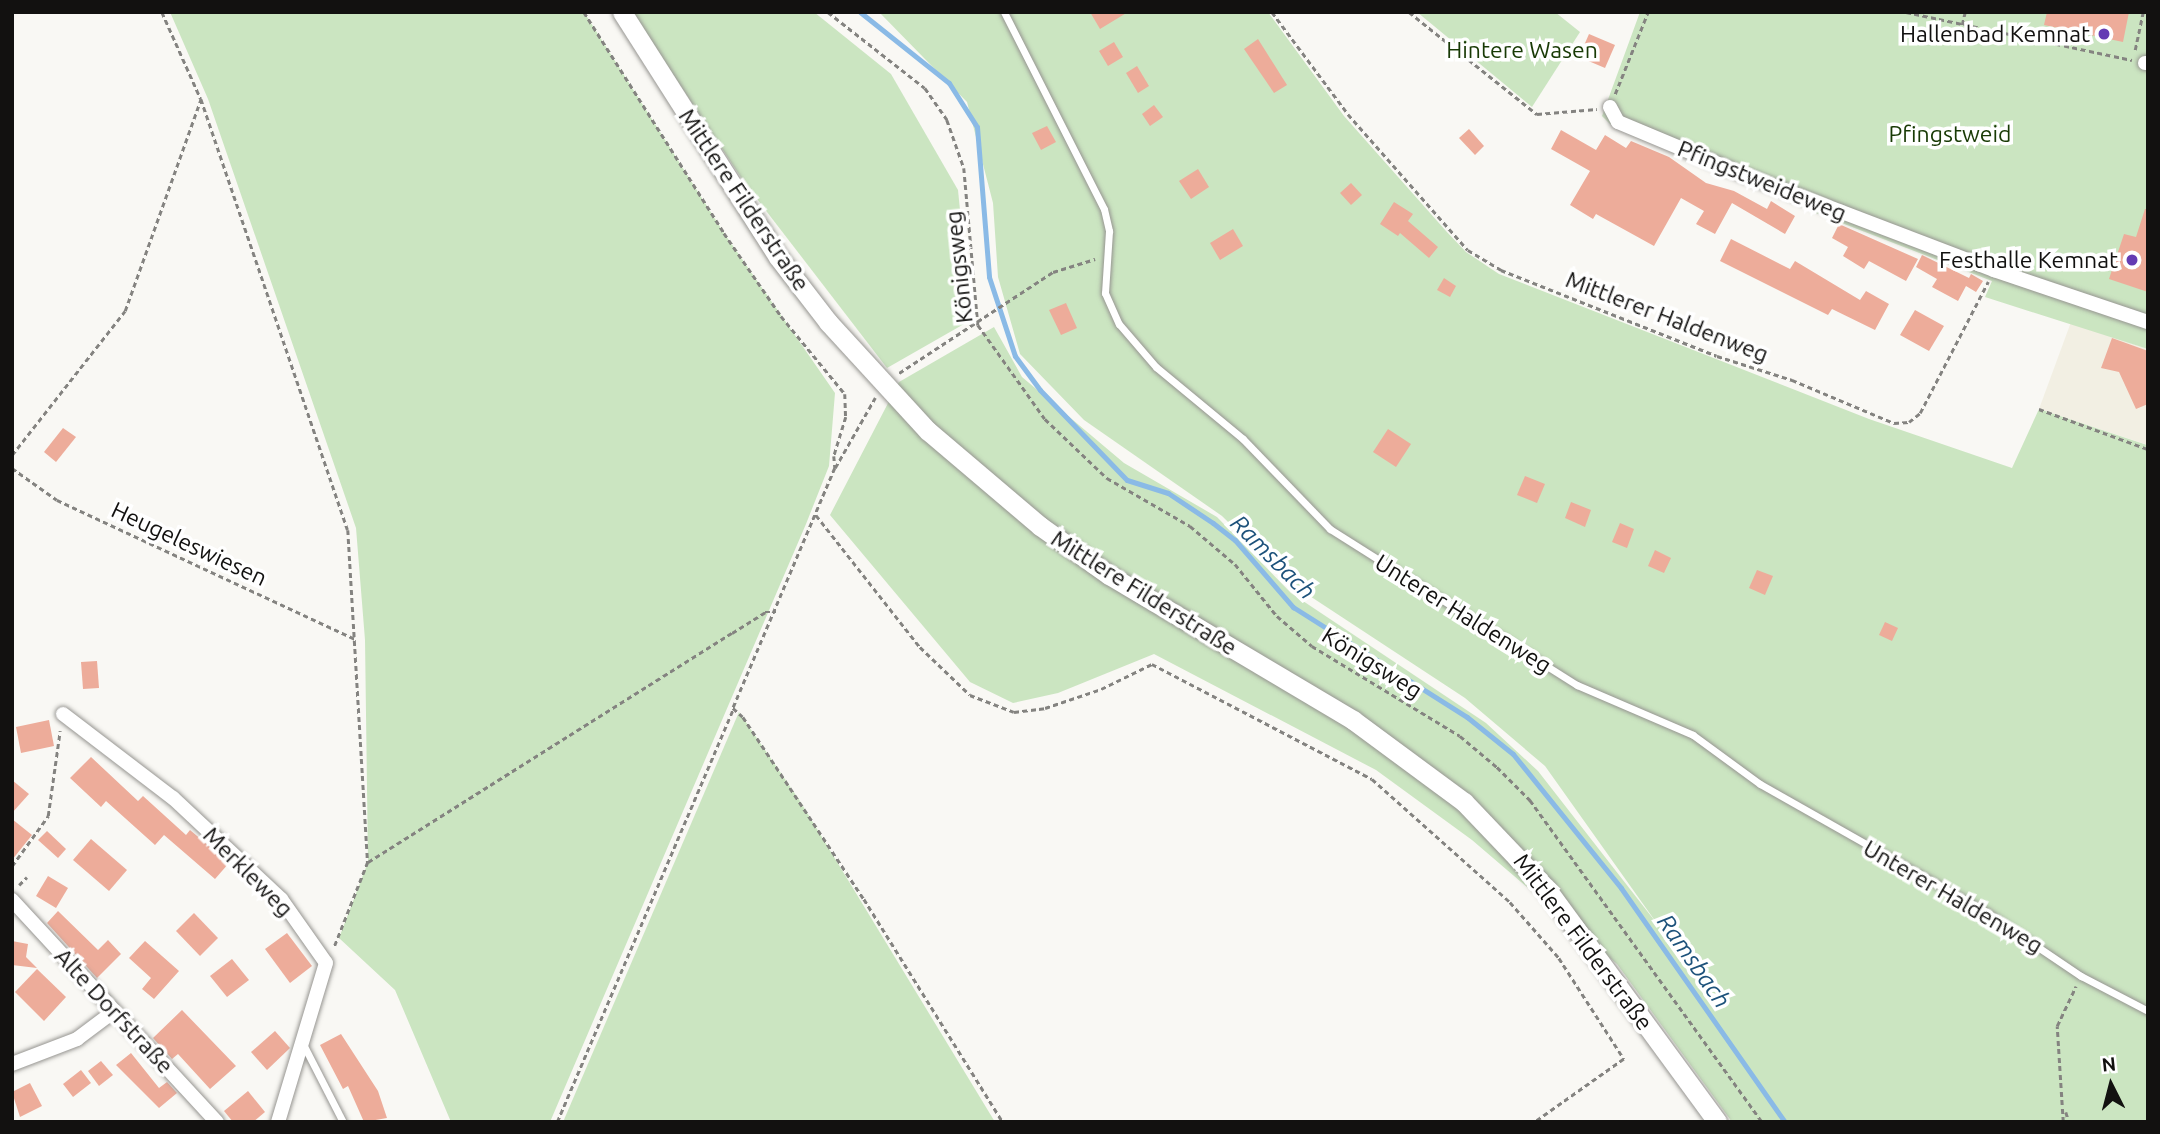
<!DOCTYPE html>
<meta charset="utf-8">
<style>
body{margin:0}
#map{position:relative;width:2160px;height:1134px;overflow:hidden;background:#f9f8f4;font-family:Ubuntu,sans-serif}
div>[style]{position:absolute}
.built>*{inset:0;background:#f2efe3}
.green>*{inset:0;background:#cbe5c1}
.stream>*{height:5px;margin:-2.5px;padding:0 2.5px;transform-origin:2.5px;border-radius:2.5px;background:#8abae6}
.building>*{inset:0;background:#edac9a}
.path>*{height:2.5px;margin-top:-1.25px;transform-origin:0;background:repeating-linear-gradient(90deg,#848380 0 5px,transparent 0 8.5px)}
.roads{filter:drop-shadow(0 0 2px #969591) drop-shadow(0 0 2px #969591)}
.lane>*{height:7px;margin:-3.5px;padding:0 3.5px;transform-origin:3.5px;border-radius:3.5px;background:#fff}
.street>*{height:14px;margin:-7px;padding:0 7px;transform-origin:7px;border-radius:7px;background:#fff}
.secondary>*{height:19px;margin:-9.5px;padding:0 9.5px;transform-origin:9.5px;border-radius:9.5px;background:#fff}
.dots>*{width:19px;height:19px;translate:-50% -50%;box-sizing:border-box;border:4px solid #fff;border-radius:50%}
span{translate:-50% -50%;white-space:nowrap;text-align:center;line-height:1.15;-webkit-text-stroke:7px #fff;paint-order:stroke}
.poi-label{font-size:23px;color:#121110}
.right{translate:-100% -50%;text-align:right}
.park-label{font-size:23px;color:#183a05}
.street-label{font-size:23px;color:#121110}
.water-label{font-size:24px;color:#1d527b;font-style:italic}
.frame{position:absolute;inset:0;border:14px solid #121110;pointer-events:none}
.north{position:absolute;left:2076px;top:1050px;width:70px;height:70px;-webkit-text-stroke:5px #fff;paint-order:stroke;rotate:354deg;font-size:19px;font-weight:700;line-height:28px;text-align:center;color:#121110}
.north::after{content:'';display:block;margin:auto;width:24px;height:32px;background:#121110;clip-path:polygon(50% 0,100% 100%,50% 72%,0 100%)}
</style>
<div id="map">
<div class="built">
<div style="clip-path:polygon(2071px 322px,2148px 349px,2148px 445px,2039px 409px)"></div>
</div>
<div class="green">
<div style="clip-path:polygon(170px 12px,584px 12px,724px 233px,835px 393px,829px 466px,806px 524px,550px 1122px,451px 1122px,395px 990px,339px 938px,368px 862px,365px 640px,356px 528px,208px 99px)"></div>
<div style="clip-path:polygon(632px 12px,814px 12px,891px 74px,958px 190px,971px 320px,887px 368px,744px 182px)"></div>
<div style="clip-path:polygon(879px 12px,1268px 12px,1344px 116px,1446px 231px,1466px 252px,1499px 274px,1869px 419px,2012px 468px,2039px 409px,2147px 445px,2148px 1122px,1732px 1122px,1617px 964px,1472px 840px,1376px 770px,1154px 654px,1058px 693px,1013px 703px,970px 682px,830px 515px,899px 382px,994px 327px,1022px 377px,1124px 463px,1217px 517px,1291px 593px,1486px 723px,1538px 771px,1658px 925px,1545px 766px,1465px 698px,1290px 583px,1222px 516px,1084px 420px,1020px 354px,998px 277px,993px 203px,967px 102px)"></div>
<div style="clip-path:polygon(1417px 12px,1555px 12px,1580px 32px,1532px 107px)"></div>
<div style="clip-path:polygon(1640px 12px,2148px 12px,2148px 349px,1985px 297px,1992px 281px,1808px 210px,1610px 124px,1602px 116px)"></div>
<div style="clip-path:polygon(739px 712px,800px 801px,995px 1122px,563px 1122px)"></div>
</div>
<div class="stream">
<div style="left:860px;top:12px;width:114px;rotate:38.6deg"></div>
<div style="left:949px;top:83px;width:52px;rotate:57.5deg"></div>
<div style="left:977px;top:127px;width:150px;rotate:85.4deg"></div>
<div style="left:989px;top:277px;width:83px;rotate:71.8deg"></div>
<div style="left:1015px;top:356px;width:42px;rotate:53.7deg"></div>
<div style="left:1040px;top:390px;width:125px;rotate:46deg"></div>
<div style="left:1127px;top:480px;width:43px;rotate:17.6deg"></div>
<div style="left:1168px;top:493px;width:54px;rotate:33.7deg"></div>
<div style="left:1213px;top:523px;width:28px;rotate:38deg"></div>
<div style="left:1235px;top:540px;width:89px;rotate:49.1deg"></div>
<div style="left:1293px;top:607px;width:206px;rotate:32.3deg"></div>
<div style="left:1467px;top:717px;width:59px;rotate:38.8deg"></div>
<div style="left:1513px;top:754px;width:172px;rotate:51.1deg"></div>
<div style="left:1621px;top:888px;width:286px;rotate:55deg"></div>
</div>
<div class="building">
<div style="clip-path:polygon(1090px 12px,1128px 12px,1100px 29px)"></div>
<div style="clip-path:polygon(2047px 12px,2129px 12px,2123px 42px,2044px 25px)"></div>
<div style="clip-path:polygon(1589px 34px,1615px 45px,1605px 68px,1579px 57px)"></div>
<div style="clip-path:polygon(1258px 39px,1287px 85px,1274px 93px,1244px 49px)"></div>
<div style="clip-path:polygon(1114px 42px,1123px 57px,1108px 66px,1099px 51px)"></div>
<div style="clip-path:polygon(1137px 66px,1149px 86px,1138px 93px,1126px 73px)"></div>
<div style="clip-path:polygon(1154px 105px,1163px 117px,1150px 126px,1142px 114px)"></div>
<div style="clip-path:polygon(1047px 126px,1056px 142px,1041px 150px,1032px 133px)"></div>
<div style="clip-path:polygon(1469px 129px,1484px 146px,1475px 155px,1459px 138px)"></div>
<div style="clip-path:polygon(1561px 130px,1596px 150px,1605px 135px,1626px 148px,1631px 141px,1669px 157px,1706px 183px,1734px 191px,1767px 209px,1771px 201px,1795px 216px,1785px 234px,1732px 203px,1715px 234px,1696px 224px,1704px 211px,1681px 198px,1654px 246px,1596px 214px,1593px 219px,1570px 205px,1590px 171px,1551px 149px)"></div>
<div style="clip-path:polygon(1198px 169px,1209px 187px,1191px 199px,1179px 181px)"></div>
<div style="clip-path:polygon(1351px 183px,1362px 195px,1351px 205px,1340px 193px)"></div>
<div style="clip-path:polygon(1394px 202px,1413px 214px,1408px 221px,1438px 247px,1429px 258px,1400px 233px,1398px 236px,1380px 224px)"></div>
<div style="clip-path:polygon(2145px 209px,2148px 209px,2148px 292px,2109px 279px,2124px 234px,2136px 237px)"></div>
<div style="clip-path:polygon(1839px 224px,1918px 259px,1906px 281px,1869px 261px,1864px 269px,1843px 256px,1848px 247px,1832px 238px)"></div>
<div style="clip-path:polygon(1233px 229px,1243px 246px,1220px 260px,1210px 243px)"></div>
<div style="clip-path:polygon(1731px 239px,1790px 269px,1795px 261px,1860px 300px,1866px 291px,1889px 304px,1875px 330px,1832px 309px,1828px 315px,1720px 261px)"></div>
<div style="clip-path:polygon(1922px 255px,1969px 278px,1971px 274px,1983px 281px,1976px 292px,1966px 286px,1958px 301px,1932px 287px,1937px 279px,1916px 267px)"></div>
<div style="clip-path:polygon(1444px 278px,1456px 286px,1450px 297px,1437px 290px)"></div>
<div style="clip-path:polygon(1066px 303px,1077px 328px,1061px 335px,1049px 310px)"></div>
<div style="clip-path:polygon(1915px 310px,1944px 326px,1929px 351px,1900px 335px)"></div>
<div style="clip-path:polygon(2112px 338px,2148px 351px,2148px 404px,2136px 409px,2119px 372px,2101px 368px)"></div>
<div style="clip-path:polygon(63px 428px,76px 437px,56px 462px,44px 452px)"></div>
<div style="clip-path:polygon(1388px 429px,1411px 444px,1396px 467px,1373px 452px)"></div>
<div style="clip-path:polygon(1525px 476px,1545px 484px,1537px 503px,1517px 495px)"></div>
<div style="clip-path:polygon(1571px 502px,1591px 510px,1585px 527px,1565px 518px)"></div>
<div style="clip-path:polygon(1620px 523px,1634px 529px,1627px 548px,1612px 542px)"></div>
<div style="clip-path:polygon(1655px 550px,1671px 558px,1664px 573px,1648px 566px)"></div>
<div style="clip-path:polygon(1757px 570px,1773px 576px,1765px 595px,1749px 588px)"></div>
<div style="clip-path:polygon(1885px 622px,1898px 628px,1892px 641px,1879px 635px)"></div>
<div style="clip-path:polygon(97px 661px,99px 688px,83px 689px,81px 662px)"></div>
<div style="clip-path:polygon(49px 720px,54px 746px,21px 753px,16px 727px)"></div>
<div style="clip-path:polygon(91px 757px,138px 801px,143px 796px,186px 835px,190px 830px,229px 863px,215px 879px,164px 835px,155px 845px,106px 801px,101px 807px,70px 778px)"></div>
<div style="clip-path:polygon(12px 780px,29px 794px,12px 813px)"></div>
<div style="clip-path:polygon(12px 819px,32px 835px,12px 860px)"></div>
<div style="clip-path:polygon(47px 831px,66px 849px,58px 858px,38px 840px)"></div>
<div style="clip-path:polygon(91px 839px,127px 870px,109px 891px,73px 860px)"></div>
<div style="clip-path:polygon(48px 876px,68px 888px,56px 908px,36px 896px)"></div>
<div style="clip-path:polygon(58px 911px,98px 950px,108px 940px,121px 954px,97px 978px,47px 923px)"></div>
<div style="clip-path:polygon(194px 913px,218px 938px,200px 956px,176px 931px)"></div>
<div style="clip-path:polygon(287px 933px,312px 966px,290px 983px,265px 949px)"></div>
<div style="clip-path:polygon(12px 941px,28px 944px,26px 957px,37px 968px,12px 965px)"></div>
<div style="clip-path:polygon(145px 941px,179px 971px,154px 999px,142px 989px,151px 978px,129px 958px)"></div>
<div style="clip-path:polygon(232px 959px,249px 980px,227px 997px,210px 976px)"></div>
<div style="clip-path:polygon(37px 969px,66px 997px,44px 1021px,15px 992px)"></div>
<div style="clip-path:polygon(182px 1010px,236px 1066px,210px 1089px,178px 1054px,172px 1059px,153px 1038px)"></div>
<div style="clip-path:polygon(275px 1031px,290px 1048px,267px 1070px,251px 1052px)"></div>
<div style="clip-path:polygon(341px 1034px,378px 1091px,387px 1118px,364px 1122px,348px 1086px,343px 1089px,320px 1045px)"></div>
<div style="clip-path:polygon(131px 1053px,159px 1088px,167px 1082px,177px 1093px,159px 1108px,116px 1065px)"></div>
<div style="clip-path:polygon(101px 1061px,113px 1075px,99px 1086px,88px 1071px)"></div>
<div style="clip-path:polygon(81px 1070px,91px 1083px,73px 1097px,63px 1084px)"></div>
<div style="clip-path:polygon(30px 1083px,42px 1106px,20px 1117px,12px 1092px)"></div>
<div style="clip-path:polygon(248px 1091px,265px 1112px,253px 1122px,233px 1122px,224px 1111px)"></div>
</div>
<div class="path">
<div style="left:162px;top:12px;width:95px;rotate:65.9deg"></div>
<div style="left:201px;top:99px;width:455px;rotate:71.2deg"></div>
<div style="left:348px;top:530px;width:333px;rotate:86.6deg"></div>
<div style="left:368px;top:862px;width:92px;rotate:111.6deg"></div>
<div style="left:584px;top:12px;width:262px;rotate:57.6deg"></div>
<div style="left:724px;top:233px;width:101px;rotate:55.5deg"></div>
<div style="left:781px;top:316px;width:101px;rotate:50.6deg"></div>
<div style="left:845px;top:394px;width:23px;rotate:88deg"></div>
<div style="left:846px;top:417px;width:41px;rotate:107.1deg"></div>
<div style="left:834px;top:456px;width:12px;rotate:85deg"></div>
<div style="left:835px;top:468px;width:261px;rotate:113deg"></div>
<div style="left:733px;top:708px;width:13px;rotate:42deg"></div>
<div style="left:743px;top:717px;width:219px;rotate:56.4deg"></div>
<div style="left:864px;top:899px;width:263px;rotate:58.1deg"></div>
<div style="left:828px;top:12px;width:123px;rotate:38.1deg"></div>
<div style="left:925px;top:88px;width:39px;rotate:55deg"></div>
<div style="left:947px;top:120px;width:51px;rotate:70.5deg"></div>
<div style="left:964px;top:168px;width:158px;rotate:84.9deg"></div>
<div style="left:978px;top:325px;width:115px;rotate:54.5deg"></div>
<div style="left:1045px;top:419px;width:86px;rotate:43.6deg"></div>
<div style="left:1107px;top:478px;width:96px;rotate:30deg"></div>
<div style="left:1190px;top:526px;width:59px;rotate:40.2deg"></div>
<div style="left:1235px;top:564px;width:67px;rotate:51.1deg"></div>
<div style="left:1277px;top:616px;width:46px;rotate:40.6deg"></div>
<div style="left:1312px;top:646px;width:173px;rotate:31.3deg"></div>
<div style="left:1460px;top:736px;width:48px;rotate:40deg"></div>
<div style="left:1497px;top:767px;width:47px;rotate:45deg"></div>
<div style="left:1530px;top:800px;width:397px;rotate:54.2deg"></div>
<div style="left:1272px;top:12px;width:127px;rotate:53.3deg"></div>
<div style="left:1348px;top:114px;width:181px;rotate:48.6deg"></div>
<div style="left:1468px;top:250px;width:39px;rotate:31deg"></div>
<div style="left:1501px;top:270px;width:232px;rotate:21.7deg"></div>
<div style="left:1717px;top:356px;width:79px;rotate:17.7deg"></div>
<div style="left:1792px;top:380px;width:111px;rotate:22.9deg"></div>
<div style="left:1894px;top:423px;width:15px;rotate:-4deg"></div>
<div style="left:1909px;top:422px;width:14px;rotate:-39deg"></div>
<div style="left:1920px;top:413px;width:148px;rotate:-62.6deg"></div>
<div style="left:1409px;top:12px;width:164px;rotate:38.6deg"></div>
<div style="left:1537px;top:114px;width:60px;rotate:-4.8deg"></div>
<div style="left:1906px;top:12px;width:231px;rotate:12deg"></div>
<div style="left:1962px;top:25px;width:13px;rotate:-77deg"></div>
<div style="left:2135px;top:50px;width:39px;rotate:-78deg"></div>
<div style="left:1615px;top:94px;width:88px;rotate:-68.1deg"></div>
<div style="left:899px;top:373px;width:184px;rotate:-33.3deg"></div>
<div style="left:1053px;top:272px;width:44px;rotate:-17.2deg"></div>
<div style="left:2039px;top:409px;width:116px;rotate:20.2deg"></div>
<div style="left:12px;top:455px;width:183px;rotate:-51.9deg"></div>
<div style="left:125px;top:311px;width:225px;rotate:-70.3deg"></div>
<div style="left:12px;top:468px;width:55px;rotate:35.4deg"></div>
<div style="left:57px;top:500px;width:331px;rotate:25deg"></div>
<div style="left:835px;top:468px;width:81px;rotate:-60.3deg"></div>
<div style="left:816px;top:515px;width:168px;rotate:51.8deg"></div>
<div style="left:920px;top:647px;width:69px;rotate:43.8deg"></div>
<div style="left:970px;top:695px;width:47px;rotate:21.1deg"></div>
<div style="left:1014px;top:712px;width:31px;rotate:-7deg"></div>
<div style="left:1045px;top:708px;width:59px;rotate:-18.7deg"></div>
<div style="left:1101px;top:689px;width:57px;rotate:-26.1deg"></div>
<div style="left:1152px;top:664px;width:248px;rotate:27.6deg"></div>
<div style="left:1372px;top:779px;width:185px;rotate:41.7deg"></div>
<div style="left:1510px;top:902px;width:74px;rotate:48.8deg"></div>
<div style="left:1559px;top:958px;width:120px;rotate:57.2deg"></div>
<div style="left:1624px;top:1059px;width:109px;rotate:144.7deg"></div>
<div style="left:368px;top:862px;width:430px;rotate:-32.2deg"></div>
<div style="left:732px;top:633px;width:39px;rotate:-32deg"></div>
<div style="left:765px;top:612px;width:11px"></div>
<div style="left:12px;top:866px;width:62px;rotate:-54.2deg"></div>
<div style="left:48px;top:816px;width:86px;rotate:-82deg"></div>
<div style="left:19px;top:885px;width:11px;rotate:-45deg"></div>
<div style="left:2066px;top:1112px;width:10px;rotate:73deg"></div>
<div style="left:557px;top:1122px;width:448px;rotate:-66.9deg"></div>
<div style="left:2063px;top:1122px;width:96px;rotate:-93.6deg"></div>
<div style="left:2057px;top:1026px;width:44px;rotate:-64.6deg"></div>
</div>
<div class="roads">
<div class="lane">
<div style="left:1004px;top:12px;width:221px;rotate:63.1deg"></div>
<div style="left:1104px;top:209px;width:23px;rotate:77deg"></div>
<div style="left:1109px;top:231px;width:62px;rotate:93.7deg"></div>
<div style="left:1105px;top:293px;width:34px;rotate:66deg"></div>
<div style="left:1119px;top:324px;width:57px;rotate:49.3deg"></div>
<div style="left:1156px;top:367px;width:113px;rotate:39.6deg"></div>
<div style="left:1243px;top:439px;width:125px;rotate:46deg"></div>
<div style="left:1330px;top:529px;width:292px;rotate:32.3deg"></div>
<div style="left:1577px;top:685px;width:126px;rotate:23.3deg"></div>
<div style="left:1693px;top:735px;width:83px;rotate:36.2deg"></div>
<div style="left:1760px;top:784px;width:260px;rotate:29.5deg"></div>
<div style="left:1986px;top:912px;width:115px;rotate:34deg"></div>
<div style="left:2081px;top:976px;width:76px;rotate:27.6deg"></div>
<div style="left:303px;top:1044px;width:88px;rotate:62.9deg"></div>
</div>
<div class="street">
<div style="left:2145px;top:63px;width:3px"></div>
<div style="left:1610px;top:107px;width:17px;rotate:62deg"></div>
<div style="left:1618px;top:122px;width:138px;rotate:22.7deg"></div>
<div style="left:1745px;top:175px;width:267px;rotate:20.9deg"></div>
<div style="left:1994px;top:270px;width:163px;rotate:18.7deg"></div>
<div style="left:63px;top:714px;width:138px;rotate:37.4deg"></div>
<div style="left:173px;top:798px;width:148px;rotate:43.1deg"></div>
<div style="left:281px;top:899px;width:78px;rotate:54.9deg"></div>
<div style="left:326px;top:963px;width:166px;rotate:106.8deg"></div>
<div style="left:12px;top:900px;width:302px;rotate:47.3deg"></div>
<div style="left:12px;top:1064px;width:70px;rotate:-21deg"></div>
<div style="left:77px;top:1039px;width:45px;rotate:-36.9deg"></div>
</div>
<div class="secondary">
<div style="left:622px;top:12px;width:290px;rotate:57.5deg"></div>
<div style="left:778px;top:257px;width:82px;rotate:52.4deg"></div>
<div style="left:828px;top:322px;width:148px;rotate:47.5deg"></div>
<div style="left:928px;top:431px;width:147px;rotate:40.3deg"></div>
<div style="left:1040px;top:526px;width:85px;rotate:35.4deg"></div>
<div style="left:1109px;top:575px;width:284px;rotate:30.7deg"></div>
<div style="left:1353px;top:720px;width:138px;rotate:36.5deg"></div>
<div style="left:1464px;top:802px;width:119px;rotate:46.4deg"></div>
<div style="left:1546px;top:888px;width:290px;rotate:53.8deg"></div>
</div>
</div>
<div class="dots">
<div style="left:2104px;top:34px;background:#643bb3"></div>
<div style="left:2132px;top:260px;background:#643bb3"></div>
</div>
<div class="poi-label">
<span class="right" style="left:2090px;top:34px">Hallenbad Kemnat</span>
<span class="right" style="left:2118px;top:260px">Festhalle Kemnat</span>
</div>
<div class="park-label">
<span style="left:1522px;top:50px">Hintere Wasen</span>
<span style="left:1950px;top:134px">Pfingstweid</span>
</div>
<div class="street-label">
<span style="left:1762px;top:181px;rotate:22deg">Pfingstweideweg</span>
<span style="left:744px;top:200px;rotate:56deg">Mittlere Filderstraße</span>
<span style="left:959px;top:267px;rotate:-96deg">Königsweg</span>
<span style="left:1667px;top:317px;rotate:21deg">Mittlerer Haldenweg</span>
<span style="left:189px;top:544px;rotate:25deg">Heugeleswiesen</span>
<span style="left:1144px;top:593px;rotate:32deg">Mittlere Filderstraße</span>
<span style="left:1463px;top:614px;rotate:32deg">Unterer Haldenweg</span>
<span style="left:1372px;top:663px;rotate:32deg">Königsweg</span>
<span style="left:248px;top:872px;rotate:45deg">Merkleweg</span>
<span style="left:1953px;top:897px;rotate:30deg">Unterer Haldenweg</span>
<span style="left:1583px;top:942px;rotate:53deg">Mittlere Filderstraße</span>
<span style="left:114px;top:1011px;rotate:47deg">Alte Dorfstraße</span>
</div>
<div class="water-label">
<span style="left:1273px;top:557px;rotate:45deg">Ramsbach</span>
<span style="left:1694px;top:961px;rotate:55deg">Ramsbach</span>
</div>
<div class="frame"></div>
<div class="north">N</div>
</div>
